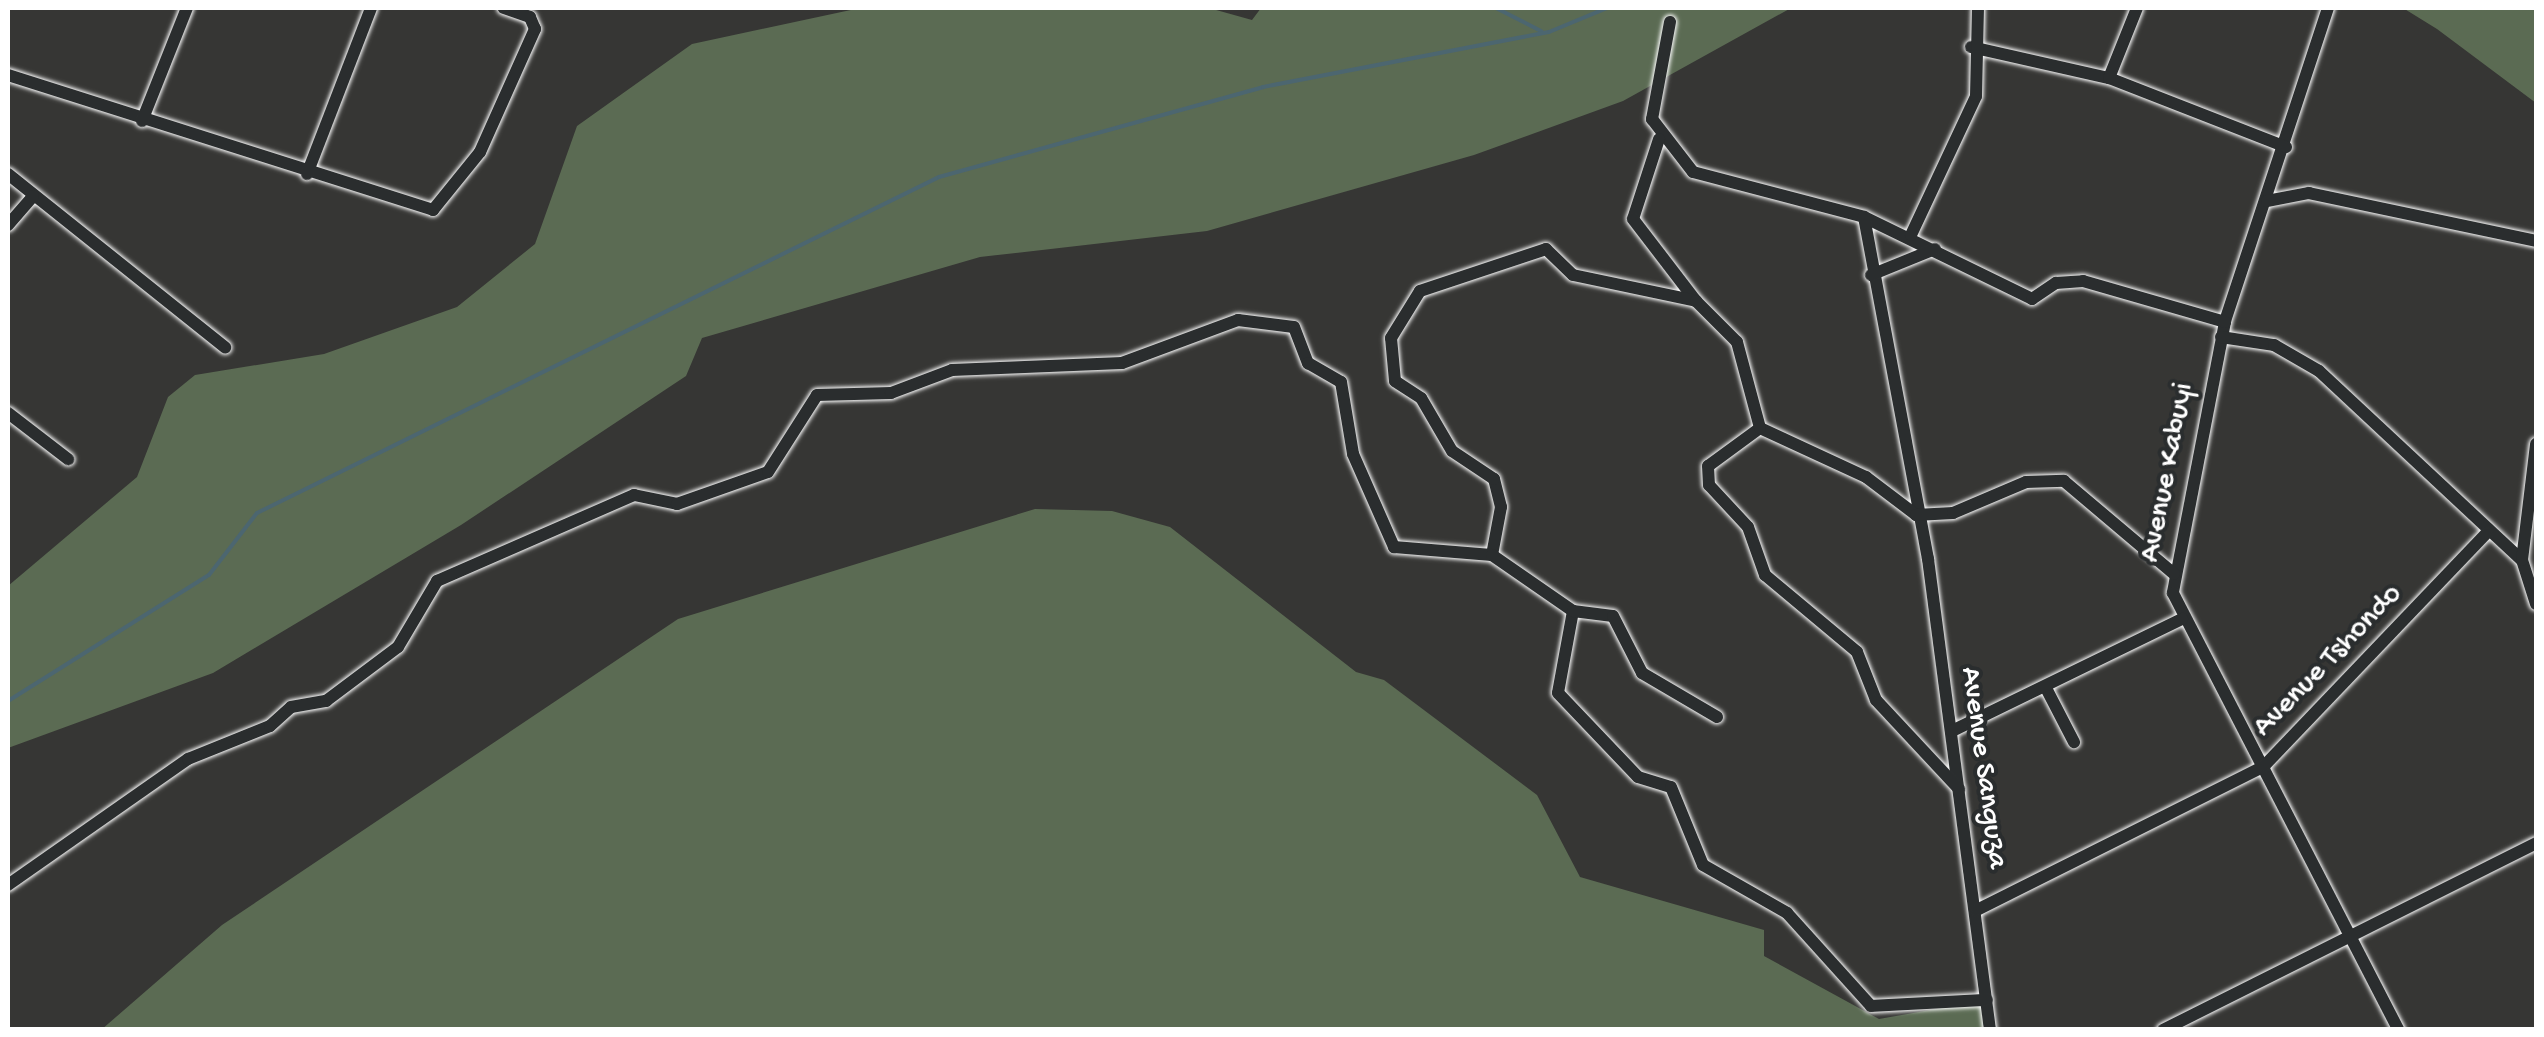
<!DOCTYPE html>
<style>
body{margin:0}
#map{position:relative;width:2544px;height:1037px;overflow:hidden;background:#363634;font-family:"Gochi Hand",sans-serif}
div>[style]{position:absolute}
.green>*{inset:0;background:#5b6b53}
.stream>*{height:4px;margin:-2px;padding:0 2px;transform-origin:2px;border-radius:2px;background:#4c6670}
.roads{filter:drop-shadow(0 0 2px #fff) drop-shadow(0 0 2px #fff)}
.street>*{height:12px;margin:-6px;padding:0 6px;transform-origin:6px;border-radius:6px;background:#2a2d2e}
span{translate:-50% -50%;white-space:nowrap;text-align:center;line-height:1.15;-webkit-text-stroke:8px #2a2d2e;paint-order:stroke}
.street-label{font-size:30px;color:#fff}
.frame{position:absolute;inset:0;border:10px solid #fff;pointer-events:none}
</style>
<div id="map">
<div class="green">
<div style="clip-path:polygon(860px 8px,1209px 8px,1252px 20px,1261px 8px,1791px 8px,1623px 101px,1474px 155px,1207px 231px,980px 257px,702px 338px,686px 376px,461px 525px,213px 673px,8px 748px,8px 586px,137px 477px,168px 397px,195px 375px,324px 354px,457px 307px,535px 244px,577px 126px,692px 44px)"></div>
<div style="clip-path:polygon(2403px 8px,2536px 8px,2536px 103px,2437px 29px)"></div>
<div style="clip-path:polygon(1035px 509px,1112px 511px,1170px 527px,1356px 672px,1384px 680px,1537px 795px,1580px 877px,1764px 930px,1764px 956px,1879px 1019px,1987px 1000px,1990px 1030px,101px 1030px,222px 925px,678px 619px)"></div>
</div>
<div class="stream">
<div style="left:1496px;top:8px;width:51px;rotate:27.1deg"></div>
<div style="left:2534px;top:8px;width:2px;rotate:27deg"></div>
<div style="left:8px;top:701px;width:237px;rotate:-32.1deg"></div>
<div style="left:209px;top:575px;width:78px;rotate:-52.3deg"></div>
<div style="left:257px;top:513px;width:760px;rotate:-26.23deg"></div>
<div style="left:939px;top:177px;width:336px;rotate:-15.5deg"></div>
<div style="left:1263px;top:87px;width:291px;rotate:-10.9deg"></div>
<div style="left:1549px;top:32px;width:63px;rotate:-22.5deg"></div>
</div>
<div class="roads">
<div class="street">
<div style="left:2328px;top:8px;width:330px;rotate:108.2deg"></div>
<div style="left:2225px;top:322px;width:276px;rotate:100.9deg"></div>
<div style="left:2173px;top:593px;width:492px;rotate:62.7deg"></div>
<div style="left:1670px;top:22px;width:99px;rotate:100.5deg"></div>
<div style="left:1652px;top:119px;width:67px;rotate:52.3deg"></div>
<div style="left:1693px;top:172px;width:177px;rotate:14.7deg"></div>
<div style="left:1864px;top:217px;width:187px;rotate:26deg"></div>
<div style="left:2032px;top:299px;width:29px;rotate:-34deg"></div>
<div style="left:2056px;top:283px;width:27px;rotate:-4deg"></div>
<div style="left:2083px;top:281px;width:148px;rotate:16.1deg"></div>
<div style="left:1971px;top:47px;width:141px;rotate:12.7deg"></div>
<div style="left:2109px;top:78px;width:190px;rotate:21.3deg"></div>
<div style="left:8px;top:75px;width:446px;rotate:17.6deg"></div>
<div style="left:433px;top:210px;width:75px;rotate:-51deg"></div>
<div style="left:480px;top:152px;width:135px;rotate:-65.9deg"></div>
<div style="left:535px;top:29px;width:13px;rotate:-113deg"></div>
<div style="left:530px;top:17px;width:28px;rotate:-161deg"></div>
<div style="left:2109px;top:78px;width:75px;rotate:-68.2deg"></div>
<div style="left:142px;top:121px;width:122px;rotate:-68.3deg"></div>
<div style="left:1659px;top:139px;width:84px;rotate:108deg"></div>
<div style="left:1633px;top:219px;width:103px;rotate:52.5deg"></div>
<div style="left:8px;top:174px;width:278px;rotate:38.6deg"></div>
<div style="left:307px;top:174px;width:178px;rotate:-68.9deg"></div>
<div style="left:2267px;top:201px;width:43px;rotate:-10.8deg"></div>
<div style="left:2309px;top:193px;width:232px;rotate:11.9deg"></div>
<div style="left:1864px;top:217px;width:348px;rotate:79.4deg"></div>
<div style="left:1928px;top:559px;width:475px;rotate:82.5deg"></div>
<div style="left:8px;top:225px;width:38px;rotate:-49deg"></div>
<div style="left:1911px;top:235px;width:153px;rotate:-64.9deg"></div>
<div style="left:1976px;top:96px;width:88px;rotate:-88.7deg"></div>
<div style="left:1871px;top:275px;width:69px;rotate:-22.1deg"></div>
<div style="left:2221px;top:337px;width:54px;rotate:8.6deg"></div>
<div style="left:2274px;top:345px;width:52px;rotate:30deg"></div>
<div style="left:2319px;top:371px;width:277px;rotate:43deg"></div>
<div style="left:2522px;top:560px;width:46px;rotate:72.3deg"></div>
<div style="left:8px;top:413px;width:76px;rotate:37.5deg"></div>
<div style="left:1760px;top:428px;width:64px;rotate:143.8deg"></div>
<div style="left:1708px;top:466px;width:19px;rotate:87deg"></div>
<div style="left:1709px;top:485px;width:57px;rotate:47.1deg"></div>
<div style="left:1748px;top:527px;width:51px;rotate:70.5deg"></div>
<div style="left:1765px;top:575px;width:120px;rotate:39.9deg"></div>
<div style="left:1857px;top:652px;width:52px;rotate:68.4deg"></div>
<div style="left:1876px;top:700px;width:122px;rotate:47deg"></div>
<div style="left:1760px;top:428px;width:117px;rotate:24.8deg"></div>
<div style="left:1866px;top:477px;width:63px;rotate:37.2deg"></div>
<div style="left:1916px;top:515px;width:37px;rotate:-3deg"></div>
<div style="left:1953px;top:513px;width:79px;rotate:-23deg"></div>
<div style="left:2026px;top:482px;width:38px;rotate:-2deg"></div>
<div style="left:2064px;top:481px;width:144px;rotate:40.2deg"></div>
<div style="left:1492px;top:555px;width:49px;rotate:-79.4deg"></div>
<div style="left:1501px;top:507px;width:29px;rotate:-104deg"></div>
<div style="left:1494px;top:479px;width:50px;rotate:-146.3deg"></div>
<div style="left:1452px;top:451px;width:61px;rotate:-120.3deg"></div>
<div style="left:1421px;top:398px;width:31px;rotate:-147deg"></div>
<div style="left:1395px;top:381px;width:43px;rotate:-95.3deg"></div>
<div style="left:1391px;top:338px;width:55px;rotate:-58.3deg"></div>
<div style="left:1420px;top:291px;width:133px;rotate:-18.4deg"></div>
<div style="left:1546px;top:249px;width:37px;rotate:44deg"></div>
<div style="left:1573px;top:275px;width:126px;rotate:11.9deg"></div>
<div style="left:1696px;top:301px;width:58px;rotate:45deg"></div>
<div style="left:1737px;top:342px;width:89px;rotate:75deg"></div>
<div style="left:2522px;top:560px;width:117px;rotate:-83.1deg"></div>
<div style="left:1573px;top:611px;width:83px;rotate:100.4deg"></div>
<div style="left:1558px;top:693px;width:116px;rotate:46.4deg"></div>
<div style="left:1638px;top:777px;width:34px;rotate:17deg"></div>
<div style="left:1671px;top:787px;width:84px;rotate:67.7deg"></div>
<div style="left:1703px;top:865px;width:97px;rotate:29.7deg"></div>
<div style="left:1787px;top:913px;width:125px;rotate:47.9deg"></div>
<div style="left:1871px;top:1006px;width:116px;rotate:-3deg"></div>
<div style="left:2046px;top:688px;width:61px;rotate:62.6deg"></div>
<div style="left:1952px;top:731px;width:256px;rotate:-26deg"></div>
<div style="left:8px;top:885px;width:220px;rotate:-35deg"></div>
<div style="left:188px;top:759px;width:88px;rotate:-21.9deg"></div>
<div style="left:270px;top:726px;width:28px;rotate:-42deg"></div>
<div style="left:291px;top:707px;width:36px;rotate:-10deg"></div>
<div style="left:326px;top:701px;width:90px;rotate:-36.9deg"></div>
<div style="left:398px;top:647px;width:77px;rotate:-59.4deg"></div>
<div style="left:437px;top:581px;width:215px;rotate:-23.6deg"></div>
<div style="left:634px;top:495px;width:44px;rotate:11.8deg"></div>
<div style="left:677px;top:504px;width:96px;rotate:-19.4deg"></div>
<div style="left:768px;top:472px;width:91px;rotate:-57.5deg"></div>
<div style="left:817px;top:395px;width:74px;rotate:-1.5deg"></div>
<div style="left:891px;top:393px;width:65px;rotate:-20.7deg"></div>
<div style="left:952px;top:370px;width:170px;rotate:-2.4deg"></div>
<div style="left:1122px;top:363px;width:124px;rotate:-20.3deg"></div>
<div style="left:1238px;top:320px;width:56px;rotate:7.1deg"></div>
<div style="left:1294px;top:327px;width:39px;rotate:69deg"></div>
<div style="left:1308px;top:363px;width:38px;rotate:30deg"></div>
<div style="left:1341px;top:382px;width:73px;rotate:80.5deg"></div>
<div style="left:1353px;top:454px;width:102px;rotate:66.2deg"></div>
<div style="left:1394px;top:547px;width:98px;rotate:4.7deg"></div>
<div style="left:1492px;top:555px;width:98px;rotate:34.7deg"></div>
<div style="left:1573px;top:611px;width:40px;rotate:7.1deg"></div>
<div style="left:1613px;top:616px;width:64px;rotate:63deg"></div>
<div style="left:1642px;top:673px;width:87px;rotate:30.4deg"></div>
<div style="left:1977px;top:910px;width:321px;rotate:-26.6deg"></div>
<div style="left:2264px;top:766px;width:321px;rotate:-46.3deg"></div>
<div style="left:2163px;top:1030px;width:417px;rotate:-26.6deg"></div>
</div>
</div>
<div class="street-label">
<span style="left:2169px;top:473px;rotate:-79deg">Avenue Kabuyi</span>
<span style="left:2329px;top:662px;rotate:-46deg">Avenue Tshondo</span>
<span style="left:1982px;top:768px;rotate:82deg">Avenue Sanguza</span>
</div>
<div class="frame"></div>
</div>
